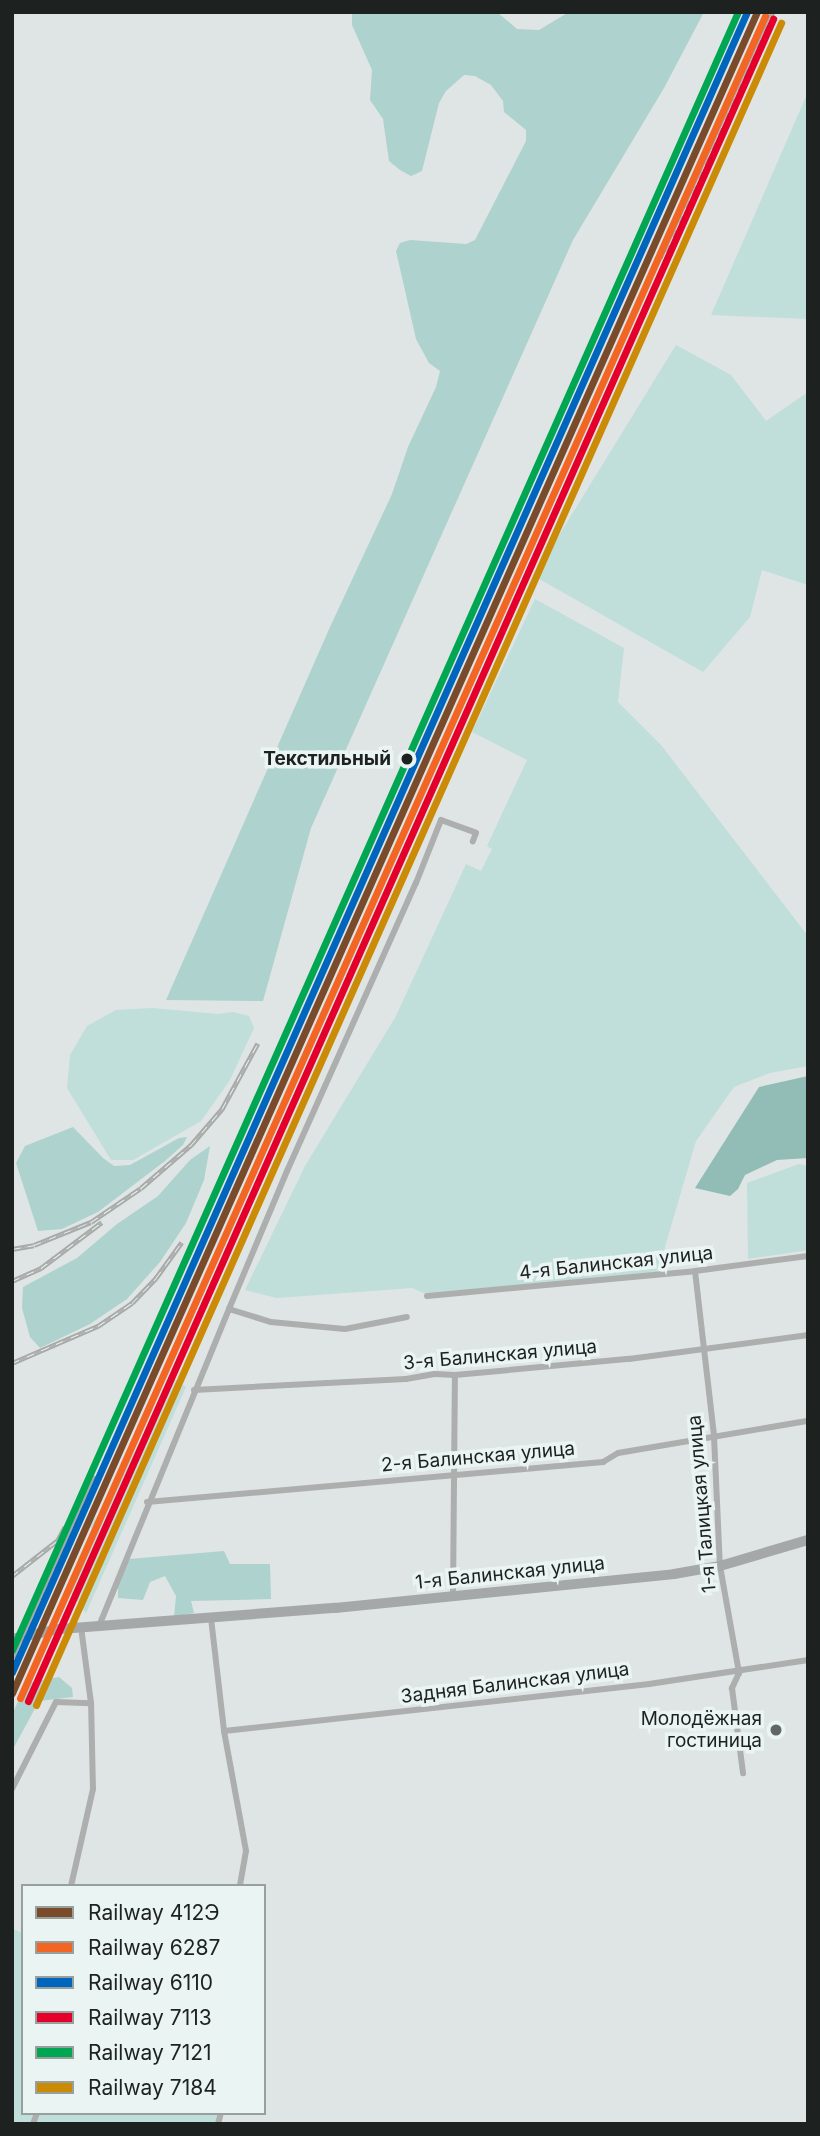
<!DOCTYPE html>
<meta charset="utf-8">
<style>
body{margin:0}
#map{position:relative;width:820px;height:2136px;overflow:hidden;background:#dfe5e4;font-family:Inter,sans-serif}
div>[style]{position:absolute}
.green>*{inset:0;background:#c0deda}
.forest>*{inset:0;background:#aed2cd}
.water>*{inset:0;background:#91bdb6}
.minor>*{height:6px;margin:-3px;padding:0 3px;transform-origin:3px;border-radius:3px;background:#adafae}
.primary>*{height:10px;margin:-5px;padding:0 5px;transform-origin:5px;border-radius:5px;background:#a4a8a8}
.rail>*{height:5px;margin-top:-2.5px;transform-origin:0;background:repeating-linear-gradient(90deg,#eaf4f2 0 8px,#a7aaa9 0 16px);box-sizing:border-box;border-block:2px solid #a7aaa9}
.rail-1>*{height:7px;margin:-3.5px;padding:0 3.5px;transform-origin:3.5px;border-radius:3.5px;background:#7a4b2a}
.rail-2>*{height:7px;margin:-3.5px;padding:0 3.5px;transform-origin:3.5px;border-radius:3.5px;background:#f26522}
.rail-3>*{height:7px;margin:-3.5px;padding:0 3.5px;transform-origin:3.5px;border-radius:3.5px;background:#0065bd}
.rail-4>*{height:7px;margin:-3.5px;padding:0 3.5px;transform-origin:3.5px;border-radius:3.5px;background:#e4002b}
.rail-5>*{height:7px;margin:-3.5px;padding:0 3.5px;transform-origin:3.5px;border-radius:3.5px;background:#00a651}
.rail-6>*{height:7px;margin:-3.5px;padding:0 3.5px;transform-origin:3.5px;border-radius:3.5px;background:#cb8b06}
.dots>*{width:19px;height:19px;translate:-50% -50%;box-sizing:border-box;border:4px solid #eaf4f2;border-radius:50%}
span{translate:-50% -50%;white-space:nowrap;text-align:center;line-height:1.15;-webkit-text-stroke:7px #eaf4f2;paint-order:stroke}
.stop-label{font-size:19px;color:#1d2120;font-weight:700}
.right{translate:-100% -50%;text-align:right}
.street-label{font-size:19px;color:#1d2120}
.poi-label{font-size:19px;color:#1d2120}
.frame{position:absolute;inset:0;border:14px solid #1d2120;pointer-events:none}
.legend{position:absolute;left:21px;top:1884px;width:245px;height:231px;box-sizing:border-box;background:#eaf4f2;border:2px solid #98a09e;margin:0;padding:9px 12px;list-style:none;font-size:21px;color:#1d2120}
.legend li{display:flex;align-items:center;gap:14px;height:35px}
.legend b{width:35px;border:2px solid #98a09e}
</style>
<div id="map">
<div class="green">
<div style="clip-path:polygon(808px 92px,808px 319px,711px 315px)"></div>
<div style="clip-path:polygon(676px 345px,731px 375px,766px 421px,808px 392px,808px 585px,762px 570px,750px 617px,703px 672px,534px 576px)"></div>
<div style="clip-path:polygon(535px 599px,624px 648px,618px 702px,661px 745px,808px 936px,808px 1066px,770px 1073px,734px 1087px,696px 1141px,665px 1247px,661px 1273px,424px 1293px,412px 1288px,277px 1298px,245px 1290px,305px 1166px,396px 1016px,466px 864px,481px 871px,492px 849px,487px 846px,527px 760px,472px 732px)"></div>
<div style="clip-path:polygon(152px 1008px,218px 1014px,233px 1012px,249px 1016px,254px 1028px,230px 1080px,201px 1121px,133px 1160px,111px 1160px,67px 1088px,70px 1055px,87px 1026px,116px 1010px)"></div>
<div style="clip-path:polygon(799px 1164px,808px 1166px,808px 1250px,748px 1259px,747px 1183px)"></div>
<div style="clip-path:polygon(174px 1379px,186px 1387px,86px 1613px,67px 1588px,80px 1555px,92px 1547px,95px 1533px,89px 1526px,103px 1509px)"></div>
<div style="clip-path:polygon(12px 1929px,23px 1933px,23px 2113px,221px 2113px,218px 2124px,12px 2124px)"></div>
</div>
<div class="forest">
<div style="clip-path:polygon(352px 12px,497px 12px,517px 29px,539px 30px,569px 12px,704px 12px,664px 88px,573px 240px,311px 828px,263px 1001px,166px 1000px,330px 627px,392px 494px,408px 447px,436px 387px,440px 371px,429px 363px,416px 339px,396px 251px,400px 243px,410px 240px,466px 244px,475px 240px,526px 141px,526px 130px,504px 112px,503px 101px,491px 85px,475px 76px,464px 75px,446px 91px,439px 103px,422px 171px,411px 176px,400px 170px,389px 161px,383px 119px,370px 100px,372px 70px,352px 25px)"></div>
<div style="clip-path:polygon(73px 1127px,103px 1158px,114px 1166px,130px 1165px,179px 1138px,187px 1137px,183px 1145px,165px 1161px,98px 1212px,62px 1229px,38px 1231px,16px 1163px,25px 1146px)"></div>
<div style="clip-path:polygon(210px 1146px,204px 1180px,186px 1223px,160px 1262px,127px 1299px,90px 1324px,40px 1348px,30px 1337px,22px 1308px,23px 1287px,77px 1258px,117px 1224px,158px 1196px,190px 1160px)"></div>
<div style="clip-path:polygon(224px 1551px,230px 1564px,270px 1564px,271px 1599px,191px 1601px,194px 1613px,174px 1617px,176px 1596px,165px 1576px,150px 1582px,143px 1600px,118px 1598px,118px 1584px,129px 1559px)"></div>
<div style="clip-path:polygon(59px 1677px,72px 1688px,73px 1697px,39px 1701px,12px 1751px,12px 1715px,26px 1683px)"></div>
</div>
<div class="water">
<div style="clip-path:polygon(808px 1076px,808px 1158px,777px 1160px,745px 1175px,738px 1189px,730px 1196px,695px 1188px,759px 1087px)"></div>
</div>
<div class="minor">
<div style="left:695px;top:1271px;width:166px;rotate:83.4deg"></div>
<div style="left:714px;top:1436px;width:130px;rotate:87.4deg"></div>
<div style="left:720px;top:1566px;width:109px;rotate:79.9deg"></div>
<div style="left:739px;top:1673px;width:17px;rotate:115deg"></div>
<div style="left:732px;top:1688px;width:86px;rotate:82.6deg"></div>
<div style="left:427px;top:1296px;width:269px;rotate:-5.3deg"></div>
<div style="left:695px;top:1271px;width:114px;rotate:-7.6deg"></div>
<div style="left:229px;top:1309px;width:150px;rotate:-67.2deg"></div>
<div style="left:287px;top:1171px;width:316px;rotate:-65.9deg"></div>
<div style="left:416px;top:883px;width:68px;rotate:-68.4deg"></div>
<div style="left:441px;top:820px;width:37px;rotate:20deg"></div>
<div style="left:476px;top:833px;width:9px;rotate:111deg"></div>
<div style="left:194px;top:1390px;width:212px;rotate:-3deg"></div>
<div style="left:406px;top:1379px;width:29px;rotate:-10deg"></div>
<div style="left:435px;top:1374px;width:20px;rotate:3deg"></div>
<div style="left:455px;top:1375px;width:175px;rotate:-5.3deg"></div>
<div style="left:629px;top:1359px;width:181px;rotate:-7.6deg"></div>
<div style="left:147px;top:1502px;width:458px;rotate:-5deg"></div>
<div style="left:603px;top:1462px;width:17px;rotate:-31deg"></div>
<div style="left:618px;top:1453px;width:193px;rotate:-9.6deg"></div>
<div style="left:453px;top:1596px;width:221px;rotate:-89.5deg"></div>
<div style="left:211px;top:1618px;width:114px;rotate:83.4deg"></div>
<div style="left:224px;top:1731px;width:122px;rotate:79.6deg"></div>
<div style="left:246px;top:1851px;width:36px;rotate:100deg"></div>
<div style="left:99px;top:1626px;width:343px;rotate:-67.7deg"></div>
<div style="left:229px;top:1309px;width:44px;rotate:17.2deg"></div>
<div style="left:271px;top:1322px;width:74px;rotate:5.4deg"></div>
<div style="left:345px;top:1329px;width:63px;rotate:-11deg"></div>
<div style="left:224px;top:1731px;width:428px;rotate:-6.3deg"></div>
<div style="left:649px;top:1684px;width:161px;rotate:-8.6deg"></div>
<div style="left:12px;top:1789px;width:97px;rotate:-63.2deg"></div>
<div style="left:56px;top:1702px;width:35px;rotate:2deg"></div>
<div style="left:71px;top:1886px;width:99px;rotate:-77.2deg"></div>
<div style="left:93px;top:1789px;width:86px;rotate:-91.3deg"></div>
<div style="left:91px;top:1703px;width:77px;rotate:-97.5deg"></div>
<div style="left:33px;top:2124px;width:12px;rotate:-70deg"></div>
<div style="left:218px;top:2124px;width:11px;rotate:-75deg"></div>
</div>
<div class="primary">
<div style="left:12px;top:1639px;width:49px;rotate:-11.8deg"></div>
<div style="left:60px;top:1629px;width:276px;rotate:-4.4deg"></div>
<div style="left:335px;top:1608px;width:341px;rotate:-5.7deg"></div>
<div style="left:674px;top:1574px;width:47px;rotate:-9.9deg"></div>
<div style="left:720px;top:1566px;width:92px;rotate:-16.5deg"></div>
</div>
<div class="rail">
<div style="left:663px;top:259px;width:270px;rotate:-66deg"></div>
<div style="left:12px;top:1249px;width:22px;rotate:-10deg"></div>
<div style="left:34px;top:1245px;width:61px;rotate:-22deg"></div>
<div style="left:91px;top:1222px;width:60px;rotate:-34.2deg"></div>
<div style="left:141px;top:1188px;width:66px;rotate:-40.7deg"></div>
<div style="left:191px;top:1145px;width:48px;rotate:-49.3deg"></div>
<div style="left:222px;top:1109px;width:75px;rotate:-61.4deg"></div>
<div style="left:12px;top:1281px;width:32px;rotate:-24deg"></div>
<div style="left:41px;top:1268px;width:76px;rotate:-37deg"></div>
<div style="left:12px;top:1363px;width:94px;rotate:-23.3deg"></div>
<div style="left:98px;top:1326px;width:41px;rotate:-34.1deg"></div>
<div style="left:132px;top:1303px;width:35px;rotate:-46deg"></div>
<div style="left:156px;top:1278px;width:44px;rotate:-54.2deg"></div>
<div style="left:12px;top:1576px;width:58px;rotate:-38deg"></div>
<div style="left:58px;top:1540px;width:15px;rotate:-62deg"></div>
<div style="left:12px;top:1665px;width:207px;rotate:-66deg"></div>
</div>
<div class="rail-1">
<div style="left:12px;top:1693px;width:1839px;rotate:-66.1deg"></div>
</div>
<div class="rail-2">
<div style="left:20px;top:1698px;width:1840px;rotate:-66.11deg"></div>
</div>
<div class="rail-3">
<div style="left:12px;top:1672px;width:1815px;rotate:-66.12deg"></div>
</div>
<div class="rail-4">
<div style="left:28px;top:1701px;width:1840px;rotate:-66.11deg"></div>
</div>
<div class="rail-5">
<div style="left:12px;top:1650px;width:1792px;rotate:-66.1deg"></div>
</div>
<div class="rail-6">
<div style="left:36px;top:1705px;width:1840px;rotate:-66.11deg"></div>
</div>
<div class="dots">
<div style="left:407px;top:759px;background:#1d2120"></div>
<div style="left:776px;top:1730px;background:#616665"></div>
</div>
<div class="stop-label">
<span class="right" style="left:391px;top:759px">Текстильный</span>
</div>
<div class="street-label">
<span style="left:616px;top:1263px;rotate:-6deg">4-я Балинская улица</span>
<span style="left:500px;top:1355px;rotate:-5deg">3-я Балинская улица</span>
<span style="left:478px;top:1457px;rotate:-5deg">2-я Балинская улица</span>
<span style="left:702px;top:1504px;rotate:-95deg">1-я Талицкая улица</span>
<span style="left:510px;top:1573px;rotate:-6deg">1-я Балинская улица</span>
<span style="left:515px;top:1683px;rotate:-7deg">Задняя Балинская улица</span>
</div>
<div class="poi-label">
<span class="right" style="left:762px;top:1730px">Молодёжная<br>гостиница</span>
</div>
<div class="frame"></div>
<ul class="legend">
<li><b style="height:9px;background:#7a4b2a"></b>Railway 412Э</li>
<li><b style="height:9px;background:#f26522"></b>Railway 6287</li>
<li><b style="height:9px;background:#0065bd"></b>Railway 6110</li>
<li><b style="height:9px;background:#e4002b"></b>Railway 7113</li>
<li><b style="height:9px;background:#00a651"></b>Railway 7121</li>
<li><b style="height:9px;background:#cb8b06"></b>Railway 7184</li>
</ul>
</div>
